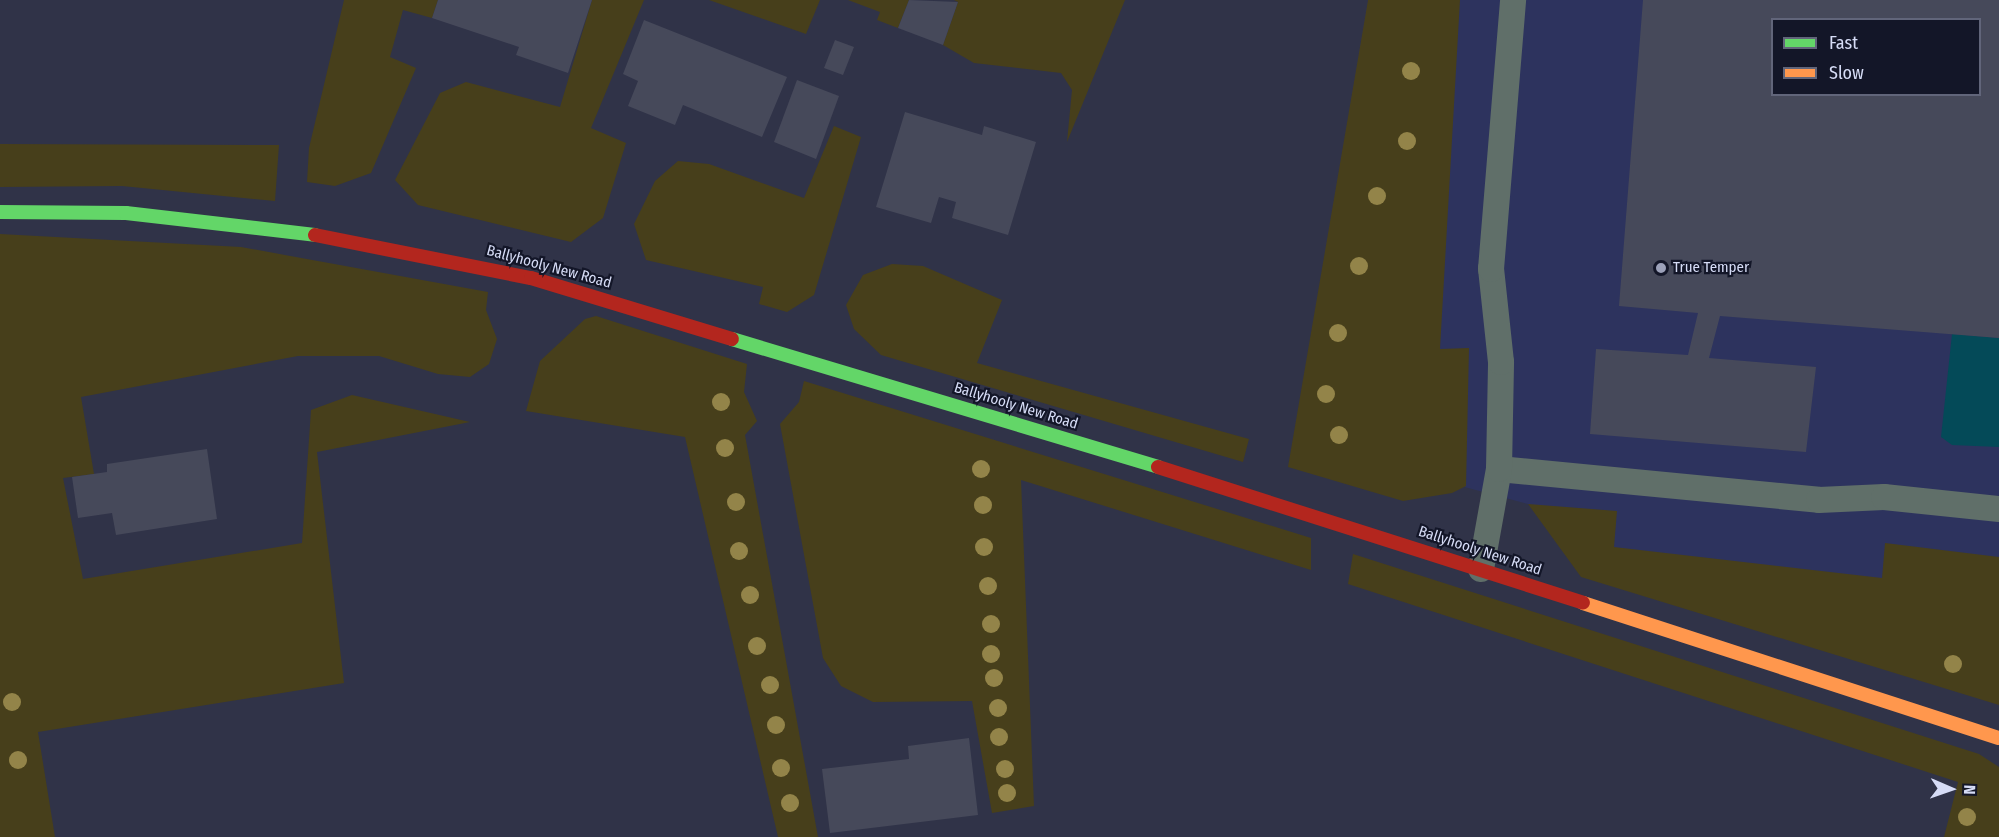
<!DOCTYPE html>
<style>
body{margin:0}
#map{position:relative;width:1999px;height:837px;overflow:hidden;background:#303348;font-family:"Fira Sans Condensed",sans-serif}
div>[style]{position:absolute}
.built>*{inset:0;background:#2d335e}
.green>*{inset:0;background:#473f1b}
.water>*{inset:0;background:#044a58}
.building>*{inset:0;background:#46495a}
.lane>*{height:26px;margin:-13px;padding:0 13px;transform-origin:13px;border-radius:13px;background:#606f69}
.fast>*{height:14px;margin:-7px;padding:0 7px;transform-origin:7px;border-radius:7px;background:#63d668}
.slow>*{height:14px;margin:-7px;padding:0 7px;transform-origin:7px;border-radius:7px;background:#ff974d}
.jam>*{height:14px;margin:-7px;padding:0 7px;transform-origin:7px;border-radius:7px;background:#b3261e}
.trees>*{width:18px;height:18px;margin:-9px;border-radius:50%;background:#938449}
.dots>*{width:16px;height:16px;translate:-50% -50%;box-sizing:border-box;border:3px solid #131628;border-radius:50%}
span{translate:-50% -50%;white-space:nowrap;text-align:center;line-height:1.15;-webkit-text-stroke:4.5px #131628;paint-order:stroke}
.street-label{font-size:15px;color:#d6dcf6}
.poi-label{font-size:15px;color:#d6dcf6}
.left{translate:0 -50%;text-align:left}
.legend{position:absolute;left:1771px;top:18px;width:210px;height:78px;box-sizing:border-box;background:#131628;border:2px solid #61657a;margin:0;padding:8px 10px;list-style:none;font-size:18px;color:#d6dcf6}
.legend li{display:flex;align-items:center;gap:12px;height:30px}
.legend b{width:30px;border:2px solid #61657a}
.north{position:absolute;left:1921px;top:759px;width:60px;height:60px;-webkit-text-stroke:4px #131628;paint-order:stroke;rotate:92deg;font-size:16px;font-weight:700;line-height:24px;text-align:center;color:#d6dcf6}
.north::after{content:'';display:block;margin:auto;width:21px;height:27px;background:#d6dcf6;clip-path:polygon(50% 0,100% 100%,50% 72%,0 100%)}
</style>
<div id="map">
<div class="built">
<div style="clip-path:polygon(evenodd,1368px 0,1999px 0,1999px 694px,1625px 563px,1528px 504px,1293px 441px,1368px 0,1772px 20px,1980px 20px,1980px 94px,1772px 94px,1772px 20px)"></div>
</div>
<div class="green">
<div style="clip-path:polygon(344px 0,438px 0,432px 18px,403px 10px,390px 57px,416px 68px,371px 173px,335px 186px,307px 182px,309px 148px)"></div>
<div style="clip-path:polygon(592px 0,644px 0,591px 128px,626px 143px,603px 218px,571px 242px,418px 205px,395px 180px,440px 93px,466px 82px,560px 107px)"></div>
<div style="clip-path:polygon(709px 0,820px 0,806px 34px)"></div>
<div style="clip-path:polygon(848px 0,909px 0,898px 28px,877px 20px,880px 12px)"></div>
<div style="clip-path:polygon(954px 0,1125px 0,1067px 142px,1072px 90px,1061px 73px,974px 63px,943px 45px,958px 2px)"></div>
<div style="clip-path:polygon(1368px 0,1460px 0,1440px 349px,1469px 348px,1466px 486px,1452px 493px,1403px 501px,1288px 467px)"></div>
<div style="clip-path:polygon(834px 126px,861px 137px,814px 295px,787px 312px,759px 304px,763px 287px,646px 260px,634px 224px,655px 181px,678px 161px,709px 164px,804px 198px)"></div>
<div style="clip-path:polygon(0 144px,279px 145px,275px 201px,122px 186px,0 187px)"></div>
<div style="clip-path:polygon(0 234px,241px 247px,488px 292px,486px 310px,497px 339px,489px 364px,470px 377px,438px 374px,379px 356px,298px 356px,81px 397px,94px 474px,63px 478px,83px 579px,302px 543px,311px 410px,352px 395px,470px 422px,317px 452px,344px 683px,38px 732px,55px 837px,0 837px)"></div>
<div style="clip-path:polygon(892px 264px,923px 266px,1002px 300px,977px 363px,1249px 439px,1243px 462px,881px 355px,854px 329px,846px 305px,863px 275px)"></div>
<div style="clip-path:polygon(596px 316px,747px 364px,744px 392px,757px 421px,745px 435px,818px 837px,778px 837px,685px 437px,526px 411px,540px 361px,585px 319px)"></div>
<div style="clip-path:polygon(804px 381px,1311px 538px,1311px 570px,1021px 480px,1034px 806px,992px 813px,972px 701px,873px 702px,841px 686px,823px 658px,780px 424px,799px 402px)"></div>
<div style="clip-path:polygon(1528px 504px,1617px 511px,1614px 547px,1882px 578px,1885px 543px,1999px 557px,1999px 705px,1581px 577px)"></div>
<div style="clip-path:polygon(1353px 554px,1979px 754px,1999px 767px,1999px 837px,1944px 837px,1958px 782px,1348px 584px)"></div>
</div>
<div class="water">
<div style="clip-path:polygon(1952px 334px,1999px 338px,1999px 447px,1952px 445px,1941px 437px)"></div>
</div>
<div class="building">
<div style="clip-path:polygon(438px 0,592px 0,568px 73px,516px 55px,519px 47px,432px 18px)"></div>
<div style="clip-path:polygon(909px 0,958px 2px,943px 45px,898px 28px)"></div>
<div style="clip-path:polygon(evenodd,1643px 0,1999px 0,1999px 338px,1720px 316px,1709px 358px,1816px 367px,1806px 452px,1590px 434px,1596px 349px,1688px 355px,1698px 313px,1619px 306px,1643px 0,1772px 20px,1980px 20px,1980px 94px,1772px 94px,1772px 20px)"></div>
<div style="clip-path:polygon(644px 20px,787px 77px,762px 137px,683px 105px,675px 125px,628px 106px,638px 81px,623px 74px)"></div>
<div style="clip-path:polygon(835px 40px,854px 47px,843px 75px,824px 68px)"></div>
<div style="clip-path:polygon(797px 80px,839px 96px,816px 159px,774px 142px)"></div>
<div style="clip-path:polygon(905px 112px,982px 135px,984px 126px,1036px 142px,1008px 235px,952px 218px,956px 202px,939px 197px,931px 223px,876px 207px)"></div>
<div style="clip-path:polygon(207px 449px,217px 519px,116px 535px,112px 513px,78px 518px,72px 477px,107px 472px,107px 464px)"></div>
<div style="clip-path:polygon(969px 738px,978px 815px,830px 833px,822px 769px,909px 759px,908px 746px)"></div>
</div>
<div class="lane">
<div style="left:1499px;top:469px;width:321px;rotate:5.5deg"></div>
<div style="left:1819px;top:500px;width:65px;rotate:-2.6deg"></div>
<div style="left:1884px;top:497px;width:116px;rotate:6deg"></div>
<div style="left:1481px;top:569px;width:102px;rotate:-79.8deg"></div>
<div style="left:1499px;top:469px;width:107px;rotate:-88.9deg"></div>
<div style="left:1501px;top:362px;width:94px;rotate:-96.1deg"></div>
<div style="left:1491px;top:269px;width:270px;rotate:-85.3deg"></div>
</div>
<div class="fast">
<div style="left:0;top:212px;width:126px;rotate:0.5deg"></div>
<div style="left:126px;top:213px;width:190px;rotate:6.6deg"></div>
<div style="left:732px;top:339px;width:445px;rotate:16.7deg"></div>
</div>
<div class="slow">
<div style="left:1583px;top:603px;width:437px;rotate:18deg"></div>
</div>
<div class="jam">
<div style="left:315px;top:235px;width:220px;rotate:11.3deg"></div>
<div style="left:531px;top:278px;width:210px;rotate:16.9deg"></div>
<div style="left:1158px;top:467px;width:446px;rotate:17.7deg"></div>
</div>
<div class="trees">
<div style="left:1411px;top:71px"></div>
<div style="left:1407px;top:141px"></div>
<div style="left:1377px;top:196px"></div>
<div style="left:1359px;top:266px"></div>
<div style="left:1338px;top:333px"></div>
<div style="left:1326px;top:394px"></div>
<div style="left:721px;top:402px"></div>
<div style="left:1339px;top:435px"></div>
<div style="left:725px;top:448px"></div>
<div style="left:981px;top:469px"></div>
<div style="left:736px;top:502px"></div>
<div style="left:983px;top:505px"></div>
<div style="left:984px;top:547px"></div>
<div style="left:739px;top:551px"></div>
<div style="left:988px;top:586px"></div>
<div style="left:750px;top:595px"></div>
<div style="left:991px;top:624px"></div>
<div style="left:757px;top:646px"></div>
<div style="left:991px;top:654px"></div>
<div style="left:1953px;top:664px"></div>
<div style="left:994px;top:678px"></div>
<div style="left:770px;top:685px"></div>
<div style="left:12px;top:702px"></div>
<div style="left:998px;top:708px"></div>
<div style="left:776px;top:725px"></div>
<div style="left:999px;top:737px"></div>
<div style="left:18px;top:760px"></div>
<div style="left:781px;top:768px"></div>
<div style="left:1005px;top:769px"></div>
<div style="left:1007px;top:793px"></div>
<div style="left:790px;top:803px"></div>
<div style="left:1967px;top:817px"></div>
</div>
<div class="dots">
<div style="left:1661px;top:268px;background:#9ca1b9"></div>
</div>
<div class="street-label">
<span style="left:549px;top:267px;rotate:15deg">Ballyhooly New Road</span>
<span style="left:1016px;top:406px;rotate:17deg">Ballyhooly New Road</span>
<span style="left:1480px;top:551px;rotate:18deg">Ballyhooly New Road</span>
</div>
<div class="poi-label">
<span class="left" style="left:1673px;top:268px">True Temper</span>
</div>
<ul class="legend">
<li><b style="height:8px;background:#63d668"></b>Fast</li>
<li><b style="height:8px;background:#ff974d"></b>Slow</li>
</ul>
<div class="north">N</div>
</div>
